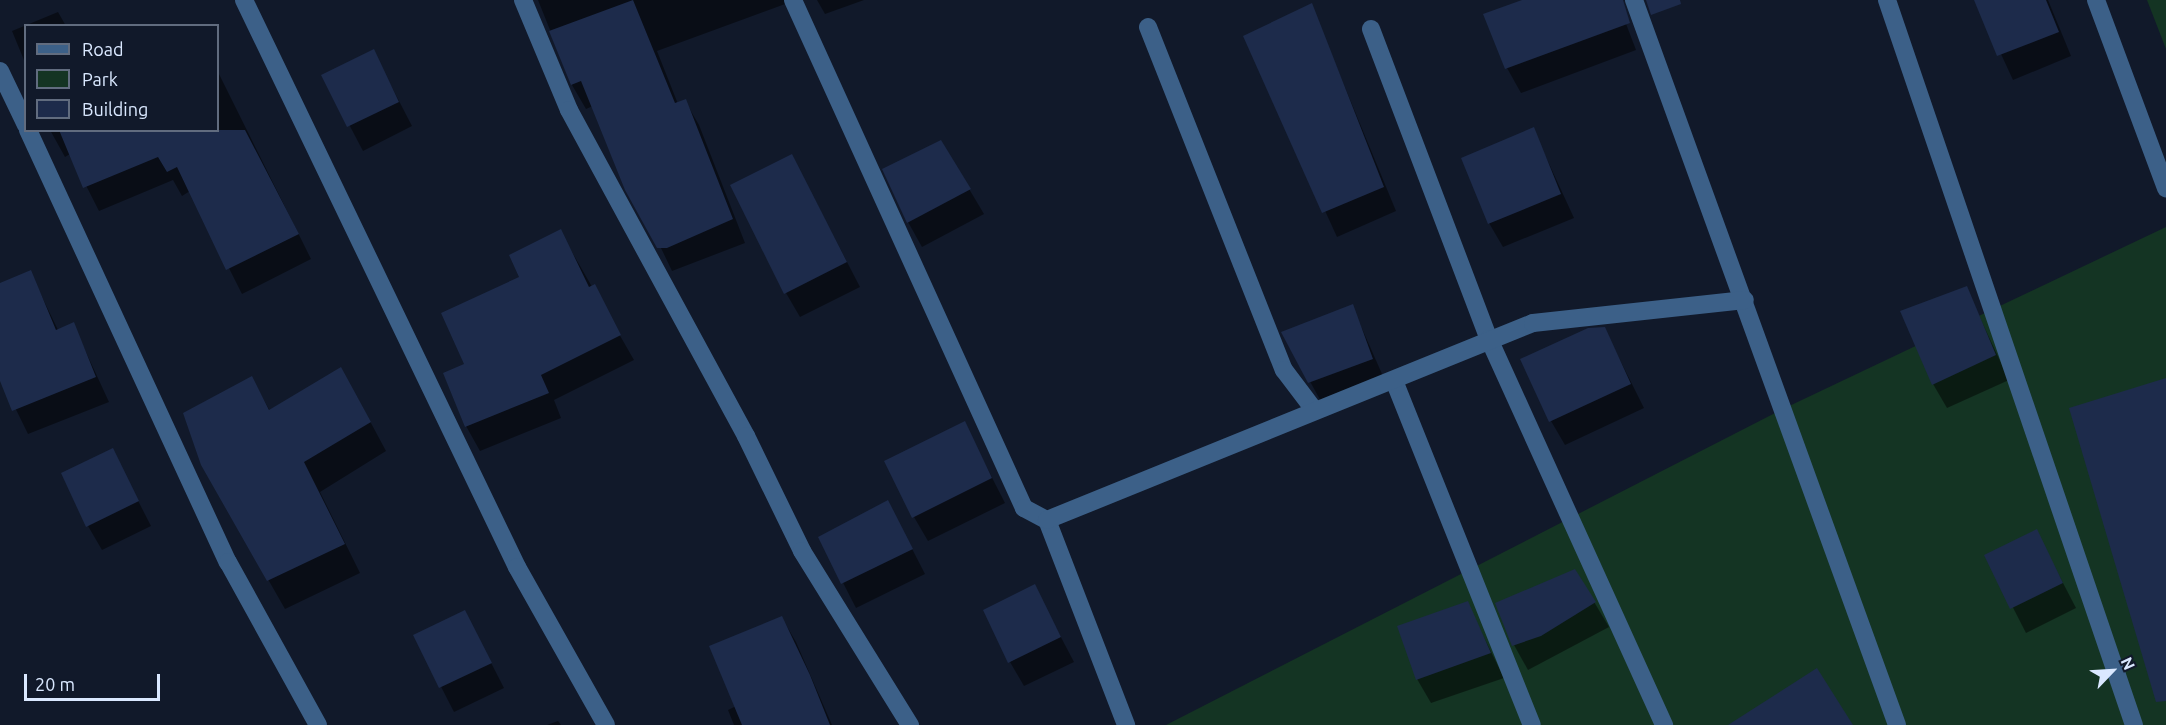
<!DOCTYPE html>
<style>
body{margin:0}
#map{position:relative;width:2166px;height:725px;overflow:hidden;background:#11192a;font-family:Ubuntu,sans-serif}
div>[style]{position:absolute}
.green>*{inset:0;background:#143423}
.shadow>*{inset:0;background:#0007}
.building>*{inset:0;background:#1d2b4b}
.minor>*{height:18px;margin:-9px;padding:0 9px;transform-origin:9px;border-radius:9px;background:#3c6088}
span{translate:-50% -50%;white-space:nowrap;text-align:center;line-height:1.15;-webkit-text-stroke:4.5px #11192a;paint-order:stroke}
.legend{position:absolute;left:24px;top:24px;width:195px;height:108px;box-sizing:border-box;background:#11192a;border:2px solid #616c7f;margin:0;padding:8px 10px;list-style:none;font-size:18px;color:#dae8ff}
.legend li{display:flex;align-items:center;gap:12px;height:30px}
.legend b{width:30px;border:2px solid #616c7f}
.north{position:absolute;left:2082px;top:641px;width:60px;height:60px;-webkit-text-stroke:4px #11192a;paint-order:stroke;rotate:65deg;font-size:16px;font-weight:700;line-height:24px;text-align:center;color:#dae8ff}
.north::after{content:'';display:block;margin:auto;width:21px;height:27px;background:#dae8ff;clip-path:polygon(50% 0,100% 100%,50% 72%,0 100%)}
.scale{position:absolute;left:24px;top:674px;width:136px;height:27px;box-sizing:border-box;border:3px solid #dae8ff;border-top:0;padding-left:8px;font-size:18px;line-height:21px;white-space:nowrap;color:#dae8ff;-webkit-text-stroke:4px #11192a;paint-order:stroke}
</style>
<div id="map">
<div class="green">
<div style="clip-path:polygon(2147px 0,2166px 0,2166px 49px)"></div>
<div style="clip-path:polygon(2166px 227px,2166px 725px,1166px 725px,1785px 408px)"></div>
</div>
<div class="shadow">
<div style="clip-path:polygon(538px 0,796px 0,657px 51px,678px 104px,685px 101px,699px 125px,745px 243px,672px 271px,593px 106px,586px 109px,572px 85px)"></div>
<div style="clip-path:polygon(817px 0,864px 0,825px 14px)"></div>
<div style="clip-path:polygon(1526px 0,1617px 0,1636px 50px,1521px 93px,1507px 68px)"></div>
<div style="clip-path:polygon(1976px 0,2048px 0,2071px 56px,2013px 80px)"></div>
<div style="clip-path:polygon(1311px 5px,1396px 211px,1337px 237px,1245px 36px)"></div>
<div style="clip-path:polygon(58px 12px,66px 26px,26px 26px,26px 65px,12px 31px)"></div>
<div style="clip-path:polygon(373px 51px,412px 126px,363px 151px,323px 75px)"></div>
<div style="clip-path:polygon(218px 72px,311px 259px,242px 294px,190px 191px,182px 196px,173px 180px,99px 211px,70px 154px,65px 157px,50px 130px,218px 130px)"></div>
<div style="clip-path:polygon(1533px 129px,1574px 218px,1503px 247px,1489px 223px)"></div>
<div style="clip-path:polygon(941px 142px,984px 214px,922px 247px,908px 222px)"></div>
<div style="clip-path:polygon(792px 156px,860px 287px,800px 317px,786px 293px)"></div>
<div style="clip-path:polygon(560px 231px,634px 360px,554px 400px,561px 418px,480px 451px,466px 426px,466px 365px,521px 277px)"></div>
<div style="clip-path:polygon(30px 272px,58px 330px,73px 324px,109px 402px,28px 434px,0 377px,0 285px)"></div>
<div style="clip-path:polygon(1966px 288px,2009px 380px,1947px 408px,1933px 384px)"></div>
<div style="clip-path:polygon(1352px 306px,1386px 383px,1324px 407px,1283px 332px)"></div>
<div style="clip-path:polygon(1604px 328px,1644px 408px,1565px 445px,1551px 421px)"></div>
<div style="clip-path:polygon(252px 378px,270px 411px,357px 397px,386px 451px,320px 492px,360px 573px,285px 609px,202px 464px)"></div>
<div style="clip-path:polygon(964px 423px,1005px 503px,928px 541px,914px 517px)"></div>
<div style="clip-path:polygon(112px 450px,151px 526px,102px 550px,88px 526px)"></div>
<div style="clip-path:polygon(888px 502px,925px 574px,856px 608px,820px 538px)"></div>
<div style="clip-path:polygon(2036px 531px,2076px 608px,2026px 633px,1986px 555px)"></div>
<div style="clip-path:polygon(1575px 570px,1609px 627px,1528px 670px,1514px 645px)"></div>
<div style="clip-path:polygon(1034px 586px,1074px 662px,1024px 686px,1010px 662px)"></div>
<div style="clip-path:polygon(1467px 603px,1504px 678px,1431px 703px,1417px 679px)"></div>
<div style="clip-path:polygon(465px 612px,504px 688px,454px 712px,415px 636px)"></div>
<div style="clip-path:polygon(782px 618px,796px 642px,832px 725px,734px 725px,728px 710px,736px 706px)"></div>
<div style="clip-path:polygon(558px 721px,561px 725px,547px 725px)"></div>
</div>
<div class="building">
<div style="clip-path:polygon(633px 0,675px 103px,686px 99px,733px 219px,667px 248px,657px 248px,625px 190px,581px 81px,571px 85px,549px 31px)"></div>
<div style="clip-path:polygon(1522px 0,1623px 0,1630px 23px,1505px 69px,1483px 14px)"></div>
<div style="clip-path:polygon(1646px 0,1680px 0,1681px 4px,1651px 15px)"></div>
<div style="clip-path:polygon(1974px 0,2046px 0,2059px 32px,1997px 56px)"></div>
<div style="clip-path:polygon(1312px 3px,1384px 187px,1322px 213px,1243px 36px)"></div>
<div style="clip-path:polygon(374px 49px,399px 102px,347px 127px,321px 75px)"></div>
<div style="clip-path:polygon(1534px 127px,1561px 194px,1488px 224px,1461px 158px)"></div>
<div style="clip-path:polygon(59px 130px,245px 130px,299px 234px,226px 270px,177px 167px,167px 172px,158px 157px,83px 188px)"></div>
<div style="clip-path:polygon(941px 140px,971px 189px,907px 223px,882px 169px)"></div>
<div style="clip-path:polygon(792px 154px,847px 262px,784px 294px,730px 185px)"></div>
<div style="clip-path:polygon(561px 229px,589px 287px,595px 284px,621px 335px,541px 375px,549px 393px,465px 427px,443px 373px,464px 364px,441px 313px,519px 277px,509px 255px)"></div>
<div style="clip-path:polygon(31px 270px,56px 330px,74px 322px,96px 377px,12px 411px,0 381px,0 283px)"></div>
<div style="clip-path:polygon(1967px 286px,1996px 355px,1932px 385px,1900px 311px)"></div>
<div style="clip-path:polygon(1353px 304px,1373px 359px,1308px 383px,1281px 332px)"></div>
<div style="clip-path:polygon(1605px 327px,1631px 384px,1549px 422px,1520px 359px,1588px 328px)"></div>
<div style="clip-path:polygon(341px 367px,371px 422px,304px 462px,345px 544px,267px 581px,201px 465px,183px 413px,252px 376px,269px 410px)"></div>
<div style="clip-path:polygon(2166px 378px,2166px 701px,2156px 702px,2069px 408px)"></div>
<div style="clip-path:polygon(965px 421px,992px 478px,912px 518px,884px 461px)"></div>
<div style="clip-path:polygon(113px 448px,139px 501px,86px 527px,61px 473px)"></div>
<div style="clip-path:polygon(888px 500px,913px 549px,841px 584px,818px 537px)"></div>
<div style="clip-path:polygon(2037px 529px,2063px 583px,2010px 609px,1984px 555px)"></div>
<div style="clip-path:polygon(1575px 569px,1596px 602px,1541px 636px,1512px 646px,1495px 603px)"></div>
<div style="clip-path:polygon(1035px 584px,1061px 637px,1008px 663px,983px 610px)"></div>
<div style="clip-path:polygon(1468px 601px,1491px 653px,1416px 680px,1397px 626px)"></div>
<div style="clip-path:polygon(465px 610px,492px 663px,439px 688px,413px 635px)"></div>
<div style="clip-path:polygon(782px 616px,810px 675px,830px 725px,742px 725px,709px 646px)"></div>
<div style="clip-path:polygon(1817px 668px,1853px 725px,1728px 725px)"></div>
</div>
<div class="minor">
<div style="left:244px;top:0;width:629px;rotate:64.29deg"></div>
<div style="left:517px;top:567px;width:181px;rotate:60.6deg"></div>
<div style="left:523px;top:0;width:119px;rotate:67.3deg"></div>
<div style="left:569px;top:110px;width:371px;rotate:61.5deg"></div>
<div style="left:746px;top:436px;width:128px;rotate:64deg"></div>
<div style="left:802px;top:551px;width:205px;rotate:58.2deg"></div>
<div style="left:793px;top:0;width:558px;rotate:65.55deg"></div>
<div style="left:1024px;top:508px;width:26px;rotate:28deg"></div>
<div style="left:1047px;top:520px;width:220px;rotate:68.9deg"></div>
<div style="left:1634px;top:0;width:771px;rotate:70.06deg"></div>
<div style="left:1887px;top:0;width:766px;rotate:71.19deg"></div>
<div style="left:2096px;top:0;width:201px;rotate:69.6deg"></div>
<div style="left:1148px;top:27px;width:369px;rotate:68.4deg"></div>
<div style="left:1284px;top:370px;width:51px;rotate:52.9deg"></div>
<div style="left:1371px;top:29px;width:332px;rotate:69.2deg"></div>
<div style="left:1489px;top:339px;width:424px;rotate:65.6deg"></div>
<div style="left:0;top:71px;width:60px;rotate:64.3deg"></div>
<div style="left:28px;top:130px;width:476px;rotate:65.2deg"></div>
<div style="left:228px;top:562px;width:186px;rotate:61.1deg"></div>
<div style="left:1395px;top:383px;width:368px;rotate:68.2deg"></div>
<div style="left:1047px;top:520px;width:524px;rotate:-22.07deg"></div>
<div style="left:1533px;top:323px;width:213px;rotate:-6.2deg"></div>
</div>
<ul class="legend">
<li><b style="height:8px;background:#3c6088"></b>Road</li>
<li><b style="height:16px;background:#143423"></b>Park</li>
<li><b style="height:16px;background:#1d2b4b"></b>Building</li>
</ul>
<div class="north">N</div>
<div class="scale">20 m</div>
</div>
